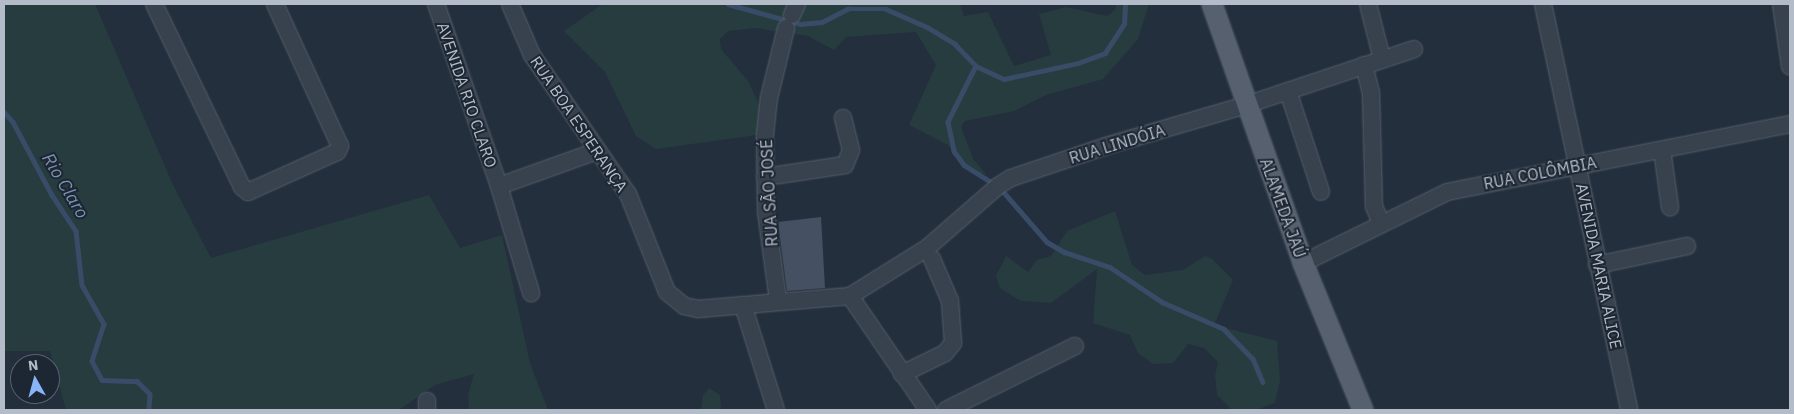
<!DOCTYPE html>
<meta charset="utf-8">
<style>
body{margin:0}
#map{position:relative;width:1794px;height:414px;overflow:hidden;background:#242f3e;font-family:"IBM Plex Sans",sans-serif}
div>[style]{position:absolute}
.green>*{inset:0;background:#263c3f}
.stream>*{height:4.5px;margin:-2.25px;padding:0 2.25px;transform-origin:2.25px;border-radius:2.25px;background:#394c67}
.building>*{inset:0;background:#455162}
.roads{filter:drop-shadow(0 0 1px #565f6c) drop-shadow(0 0 1px #565f6c)}
.minor>*{height:16px;margin:-8px;padding:0 8px;transform-origin:8px;border-radius:8px;background:#38414e}
.major>*{height:20px;margin:-10px;padding:0 10px;transform-origin:10px;border-radius:10px;background:#56606e}
span{translate:-50% -50%;white-space:nowrap;text-align:center;line-height:1.15;-webkit-text-stroke:4px #1d2633;paint-order:stroke}
.street-label{font-size:16px;color:#b4bcc9}
.water-label{font-size:18px;color:#7c92b1;font-style:italic}
.frame{position:absolute;inset:0;border:5px solid #b4bcc9;pointer-events:none}
.north{position:absolute;left:10px;top:354px;width:50px;height:50px;box-sizing:border-box;background:#1d2633;border:1px solid #59626f;border-radius:50%;rotate:353deg;font-size:14px;font-weight:700;line-height:20px;text-align:center;color:#b4bcc9}
.north::after{content:'';display:block;margin:auto;width:18px;height:22px;background:#8ab4f8;clip-path:polygon(50% 0,100% 100%,50% 72%,0 100%)}
</style>
<div id="map">
<div class="green">
<div style="clip-path:polygon(4px 4px,95px 4px,173px 185px,211px 258px,429px 195px,460px 248px,502px 235px,530px 363px,548px 410px,469px 410px,468px 395px,474px 374px,435px 385px,399px 410px,66px 410px,50px 351px,4px 351px)"></div>
<div style="clip-path:polygon(603px 4px,960px 4px,964px 16px,988px 12px,1014px 66px,1051px 55px,1039px 14px,1066px 7px,1107px 16px,1115px 10px,1116px 4px,1149px 4px,1138px 39px,1103px 79px,1046px 95px,1014px 111px,965px 121px,961px 127px,973px 159px,987px 175px,961px 166px,948px 145px,909px 125px,936px 65px,916px 32px,846px 37px,834px 50px,808px 36px,756px 28px,728px 31px,720px 39px,721px 49px,748px 81px,761px 109px,757px 135px,656px 149px,636px 136px,605px 72px,564px 31px)"></div>
<div style="clip-path:polygon(1115px 211px,1132px 265px,1145px 275px,1183px 270px,1205px 256px,1212px 259px,1233px 280px,1214px 325px,1277px 341px,1280px 380px,1275px 403px,1256px 410px,1232px 410px,1217px 395px,1215px 376px,1218px 362px,1204px 348px,1188px 344px,1173px 363px,1153px 364px,1138px 353px,1130px 335px,1093px 323px,1097px 269px,1051px 303px,1021px 301px,1000px 288px,996px 276px,1006px 256px,1028px 272px,1037px 260px,1051px 256px,1067px 231px)"></div>
<div style="clip-path:polygon(709px 388px,720px 395px,721px 410px,701px 410px,703px 395px)"></div>
</div>
<div class="stream">
<div style="left:728px;top:4px;width:75px;rotate:15.5deg"></div>
<div style="left:800px;top:24px;width:22px;rotate:-5deg"></div>
<div style="left:822px;top:22px;width:29px;rotate:-27deg"></div>
<div style="left:848px;top:9px;width:38px"></div>
<div style="left:886px;top:9px;width:45px;rotate:23.7deg"></div>
<div style="left:927px;top:27px;width:33px;rotate:31deg"></div>
<div style="left:955px;top:44px;width:30px;rotate:46deg"></div>
<div style="left:976px;top:66px;width:31px;rotate:25deg"></div>
<div style="left:1004px;top:79px;width:76px;rotate:-12.2deg"></div>
<div style="left:1078px;top:63px;width:29px;rotate:-20deg"></div>
<div style="left:1105px;top:53px;width:35px;rotate:-57deg"></div>
<div style="left:1124px;top:24px;width:20px;rotate:-87deg"></div>
<div style="left:976px;top:66px;width:63px;rotate:116.6deg"></div>
<div style="left:948px;top:122px;width:30px;rotate:78deg"></div>
<div style="left:954px;top:151px;width:17px;rotate:54deg"></div>
<div style="left:964px;top:165px;width:36px;rotate:32deg"></div>
<div style="left:4px;top:112px;width:13px;rotate:48deg"></div>
<div style="left:13px;top:122px;width:83px;rotate:61.9deg"></div>
<div style="left:52px;top:195px;width:43px;rotate:56.3deg"></div>
<div style="left:76px;top:231px;width:54px;rotate:83.7deg"></div>
<div style="left:82px;top:285px;width:45px;rotate:60.6deg"></div>
<div style="left:104px;top:324px;width:39px;rotate:108deg"></div>
<div style="left:92px;top:361px;width:21px;rotate:62deg"></div>
<div style="left:102px;top:380px;width:35px;rotate:2deg"></div>
<div style="left:137px;top:381px;width:18px;rotate:45deg"></div>
<div style="left:150px;top:394px;width:16px;rotate:94deg"></div>
<div style="left:1001px;top:189px;width:70px;rotate:49deg"></div>
<div style="left:1047px;top:242px;width:20px;rotate:30deg"></div>
<div style="left:1064px;top:252px;width:48px;rotate:18.1deg"></div>
<div style="left:1110px;top:267px;width:63px;rotate:33.9deg"></div>
<div style="left:1162px;top:302px;width:68px;rotate:23.5deg"></div>
<div style="left:1224px;top:329px;width:42px;rotate:46deg"></div>
<div style="left:1253px;top:359px;width:25px;rotate:67deg"></div>
</div>
<div class="building">
<div style="clip-path:polygon(821px 217px,825px 288px,787px 291px,778px 222px)"></div>
</div>
<div class="roads">
<div class="minor">
<div style="left:154px;top:4px;width:203px;rotate:64.3deg"></div>
<div style="left:242px;top:187px;width:8px;rotate:40deg"></div>
<div style="left:248px;top:192px;width:98px;rotate:-24.2deg"></div>
<div style="left:337px;top:152px;width:7px;rotate:-63deg"></div>
<div style="left:340px;top:146px;width:156px;rotate:-114.6deg"></div>
<div style="left:436px;top:4px;width:193px;rotate:70.9deg"></div>
<div style="left:499px;top:186px;width:112px;rotate:73.3deg"></div>
<div style="left:510px;top:4px;width:56px;rotate:66.7deg"></div>
<div style="left:532px;top:55px;width:169px;rotate:55.4deg"></div>
<div style="left:628px;top:194px;width:105px;rotate:68.3deg"></div>
<div style="left:667px;top:292px;width:22px;rotate:39deg"></div>
<div style="left:684px;top:306px;width:14px;rotate:12deg"></div>
<div style="left:698px;top:309px;width:153px;rotate:-4.9deg"></div>
<div style="left:850px;top:296px;width:91px;rotate:-31.9deg"></div>
<div style="left:927px;top:248px;width:94px;rotate:-41.1deg"></div>
<div style="left:998px;top:186px;width:15px;rotate:-32deg"></div>
<div style="left:1011px;top:178px;width:100px;rotate:-18.6deg"></div>
<div style="left:1106px;top:146px;width:146px;rotate:-16.3deg"></div>
<div style="left:1246px;top:105px;width:177px;rotate:-18.4deg"></div>
<div style="left:1368px;top:4px;width:57px;rotate:75.7deg"></div>
<div style="left:1543px;top:4px;width:415px;rotate:78deg"></div>
<div style="left:1781px;top:4px;width:63px;rotate:81.7deg"></div>
<div style="left:792px;top:15px;width:12px;rotate:-66deg"></div>
<div style="left:1364px;top:65px;width:29px;rotate:76deg"></div>
<div style="left:1371px;top:93px;width:113px;rotate:88.5deg"></div>
<div style="left:1374px;top:206px;width:18px;rotate:68deg"></div>
<div style="left:1288px;top:91px;width:106px;rotate:71.9deg"></div>
<div style="left:1662px;top:150px;width:58px;rotate:82deg"></div>
<div style="left:765px;top:177px;width:81px;rotate:-8.5deg"></div>
<div style="left:845px;top:165px;width:16px;rotate:-68deg"></div>
<div style="left:851px;top:150px;width:33px;rotate:-104deg"></div>
<div style="left:499px;top:186px;width:104px;rotate:-19.7deg"></div>
<div style="left:1303px;top:263px;width:161px;rotate:-26.2deg"></div>
<div style="left:1447px;top:192px;width:350px;rotate:-11.2deg"></div>
<div style="left:1597px;top:265px;width:92px;rotate:-11.9deg"></div>
<div style="left:850px;top:296px;width:138px;rotate:55.6deg"></div>
<div style="left:778px;top:300px;width:90px;rotate:-97.7deg"></div>
<div style="left:766px;top:211px;width:76px;rotate:-90.8deg"></div>
<div style="left:765px;top:135px;width:37px;rotate:-84deg"></div>
<div style="left:769px;top:98px;width:72px;rotate:-76.3deg"></div>
<div style="left:743px;top:305px;width:110px;rotate:72.6deg"></div>
<div style="left:902px;top:374px;width:48px;rotate:-26deg"></div>
<div style="left:945px;top:353px;width:13px;rotate:-51deg"></div>
<div style="left:953px;top:343px;width:42px;rotate:-94.1deg"></div>
<div style="left:950px;top:301px;width:46px;rotate:-113.2deg"></div>
<div style="left:427px;top:401px;width:9px;rotate:90deg"></div>
<div style="left:946px;top:410px;width:144px;rotate:-26.4deg"></div>
</div>
<div class="major">
<div style="left:1212px;top:4px;width:275px;rotate:70.6deg"></div>
<div style="left:1303px;top:263px;width:159px;rotate:67.8deg"></div>
</div>
</div>
<div class="street-label">
<span style="left:467px;top:95px;rotate:71deg">AVENIDA RIO CLARO</span>
<span style="left:579px;top:124px;rotate:56deg">RUA BOA ESPERANÇA</span>
<span style="left:1117px;top:144px;rotate:-17deg">RUA LINDÓIA</span>
<span style="left:1540px;top:173px;rotate:-11deg">RUA COLÔMBIA</span>
<span style="left:769px;top:193px;rotate:-93deg">RUA SÃO JOSÉ</span>
<span style="left:1283px;top:208px;rotate:70deg">ALAMEDA JAÚ</span>
<span style="left:1599px;top:266px;rotate:78deg">AVENIDA MARIA ALICE</span>
</div>
<div class="water-label">
<span style="left:65px;top:186px;rotate:59deg">Rio Claro</span>
</div>
<div class="frame"></div>
<div class="north">N</div>
</div>
